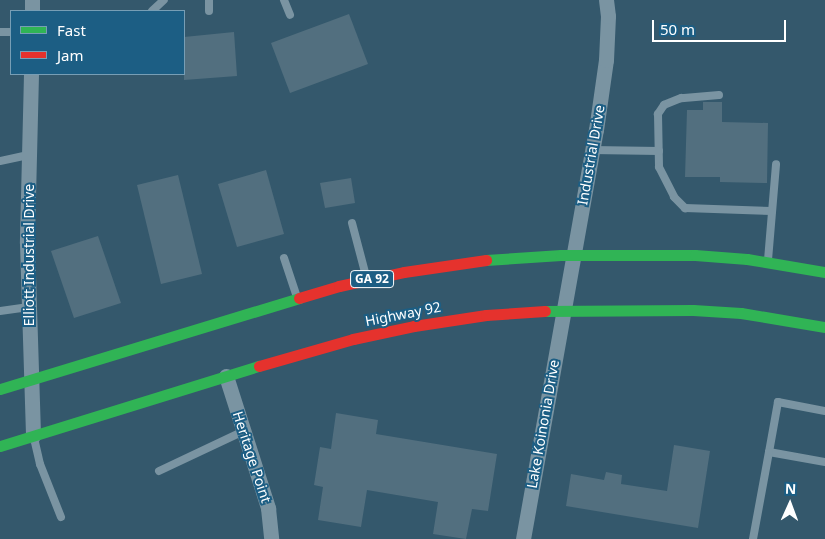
<!DOCTYPE html>
<style>
body{margin:0}
#map{position:relative;width:825px;height:539px;overflow:hidden;background:#34586c;font-family:"Noto Sans",sans-serif}
div>[style]{position:absolute}
.building>*{inset:0;background:#526f7f}
.lane>*{height:8px;margin:-4px;padding:0 4px;transform-origin:4px;border-radius:4px;background:#7a94a2}
.street>*{height:15px;margin:-7.5px;padding:0 7.5px;transform-origin:7.5px;border-radius:7.5px;background:#7a94a2}
.fast>*{height:11px;margin:-5.5px;padding:0 5.5px;transform-origin:5.5px;border-radius:5.5px;background:#30b455}
.jam>*{height:11px;margin:-5.5px;padding:0 5.5px;transform-origin:5.5px;border-radius:5.5px;background:#e5322d}
span{translate:-50% -50%;white-space:nowrap;text-align:center;line-height:1.15;-webkit-text-stroke:4px #1c5e84;paint-order:stroke}
.shield-label span{padding:1px 4px;background:#1c5e84;border:1px solid;border-radius:4px;-webkit-text-stroke-width:0}
.shield-label{font-size:12px;color:#fff;font-weight:700}
.street-label{font-size:14px;color:#fff}
.legend{position:absolute;left:10px;top:10px;width:175px;height:65px;box-sizing:border-box;background:#1c5e84;border:1px solid #779eb5;margin:0;padding:6px 9px;list-style:none;font-size:15px;color:#fff}
.legend li{display:flex;align-items:center;gap:10px;height:25px}
.legend b{width:25px;border:1px solid #779eb5}
.north{position:absolute;left:765px;top:479px;width:50px;height:50px;-webkit-text-stroke:4px #1c5e84;paint-order:stroke;rotate:2deg;font-size:14px;font-weight:700;line-height:20px;text-align:center;color:#fff}
.north::after{content:'';display:block;margin:auto;width:18px;height:22px;background:#fff;clip-path:polygon(50% 0,100% 100%,50% 72%,0 100%)}
.scale{position:absolute;left:652px;top:20px;width:134px;height:22px;box-sizing:border-box;border:2px solid #fff;border-top:0;padding-left:6px;font-size:15px;line-height:18px;white-space:nowrap;color:#fff;-webkit-text-stroke:4px #1c5e84;paint-order:stroke}
</style>
<div id="map">
<div class="building">
<div style="clip-path:polygon(349px 14px,368px 64px,290px 93px,271px 43px)"></div>
<div style="clip-path:polygon(234px 32px,237px 76px,184px 80px,184px 37px)"></div>
<div style="clip-path:polygon(703px 102px,722px 102px,722px 122px,768px 123px,767px 183px,720px 182px,720px 177px,685px 177px,687px 110px,703px 110px)"></div>
<div style="clip-path:polygon(266px 170px,284px 234px,237px 247px,218px 184px)"></div>
<div style="clip-path:polygon(178px 175px,202px 274px,161px 284px,137px 185px)"></div>
<div style="clip-path:polygon(351px 178px,355px 203px,325px 208px,320px 183px)"></div>
<div style="clip-path:polygon(98px 236px,121px 303px,74px 318px,51px 251px)"></div>
<div style="clip-path:polygon(336px 413px,378px 420px,376px 434px,497px 454px,488px 511px,472px 509px,466px 539px,433px 534px,438px 502px,367px 490px,361px 527px,318px 520px,323px 487px,314px 485px,320px 447px,331px 449px)"></div>
<div style="clip-path:polygon(674px 445px,710px 451px,698px 528px,566px 506px,571px 474px,604px 480px,606px 472px,622px 475px,621px 484px,667px 491px)"></div>
</div>
<div class="lane">
<div style="left:209px;top:0;width:11px;rotate:90deg"></div>
<div style="left:284px;top:0;width:16px;rotate:68deg"></div>
<div style="left:152px;top:11px;width:16px;rotate:-43deg"></div>
<div style="left:0;top:32px;width:11px"></div>
<div style="left:719px;top:95px;width:38px;rotate:175deg"></div>
<div style="left:681px;top:98px;width:18px;rotate:158deg"></div>
<div style="left:664px;top:105px;width:11px;rotate:124deg"></div>
<div style="left:658px;top:114px;width:53px;rotate:88.9deg"></div>
<div style="left:659px;top:167px;width:34px;rotate:63deg"></div>
<div style="left:674px;top:197px;width:16px;rotate:45deg"></div>
<div style="left:685px;top:208px;width:87px;rotate:2deg"></div>
<div style="left:592px;top:150px;width:67px;rotate:0.9deg"></div>
<div style="left:0;top:161px;width:30px;rotate:-12deg"></div>
<div style="left:352px;top:223px;width:55px;rotate:75.2deg"></div>
<div style="left:284px;top:258px;width:41px;rotate:71.6deg"></div>
<div style="left:768px;top:260px;width:96px;rotate:-85.2deg"></div>
<div style="left:0;top:311px;width:29px;rotate:-8deg"></div>
<div style="left:825px;top:411px;width:48px;rotate:-169.2deg"></div>
<div style="left:778px;top:402px;width:51px;rotate:100.2deg"></div>
<div style="left:769px;top:452px;width:57px;rotate:10.1deg"></div>
<div style="left:34px;top:438px;width:27px;rotate:77deg"></div>
<div style="left:40px;top:464px;width:57px;rotate:68.4deg"></div>
<div style="left:159px;top:471px;width:94px;rotate:-25.2deg"></div>
<div style="left:753px;top:539px;width:88px;rotate:-79.6deg"></div>
</div>
<div class="street">
<div style="left:32px;top:11px;width:11px;rotate:-90deg"></div>
<div style="left:31px;top:74px;width:169px;rotate:91.4deg"></div>
<div style="left:27px;top:243px;width:193px;rotate:88.2deg"></div>
<div style="left:226px;top:376px;width:139px;rotate:72.3deg"></div>
<div style="left:268px;top:508px;width:31px;rotate:84deg"></div>
<div style="left:523px;top:539px;width:415px;rotate:-79.9deg"></div>
<div style="left:596px;top:130px;width:71px;rotate:-81.9deg"></div>
<div style="left:606px;top:60px;width:44px;rotate:-87.4deg"></div>
<div style="left:608px;top:16px;width:16px;rotate:-97deg"></div>
</div>
<div class="fast">
<div style="left:486px;top:260px;width:75px;rotate:-3.8deg"></div>
<div style="left:561px;top:255px;width:134px"></div>
<div style="left:695px;top:255px;width:52px;rotate:4.4deg"></div>
<div style="left:747px;top:259px;width:79px;rotate:9.5deg"></div>
<div style="left:545px;top:311px;width:148px;rotate:-0.4deg"></div>
<div style="left:693px;top:310px;width:48px;rotate:3.6deg"></div>
<div style="left:741px;top:313px;width:85px;rotate:9.5deg"></div>
<div style="left:0;top:389px;width:313px;rotate:-16.9deg"></div>
<div style="left:0;top:446px;width:271px;rotate:-17.2deg"></div>
</div>
<div class="jam">
<div style="left:299px;top:298px;width:42px;rotate:-16.7deg"></div>
<div style="left:339px;top:286px;width:66px;rotate:-12.2deg"></div>
<div style="left:404px;top:272px;width:83px;rotate:-8.3deg"></div>
<div style="left:259px;top:366px;width:98px;rotate:-16deg"></div>
<div style="left:353px;top:339px;width:62px;rotate:-12deg"></div>
<div style="left:414px;top:326px;width:73px;rotate:-8.7deg"></div>
<div style="left:486px;top:315px;width:59px;rotate:-3.9deg"></div>
</div>
<div class="shield-label">
<span style="left:372px;top:279px">GA 92</span>
</div>
<div class="street-label">
<span style="left:591px;top:155px;rotate:-80deg">Industrial Drive</span>
<span style="left:29px;top:255px;rotate:-90deg">Elliott Industrial Drive</span>
<span style="left:403px;top:314px;rotate:-11deg">Highway 92</span>
<span style="left:543px;top:424px;rotate:-80deg">Lake Koinonia Drive</span>
<span style="left:252px;top:457px;rotate:72deg">Heritage Point</span>
</div>
<ul class="legend">
<li><b style="height:6px;background:#30b455"></b>Fast</li>
<li><b style="height:6px;background:#e5322d"></b>Jam</li>
</ul>
<div class="north">N</div>
<div class="scale">50 m</div>
</div>
